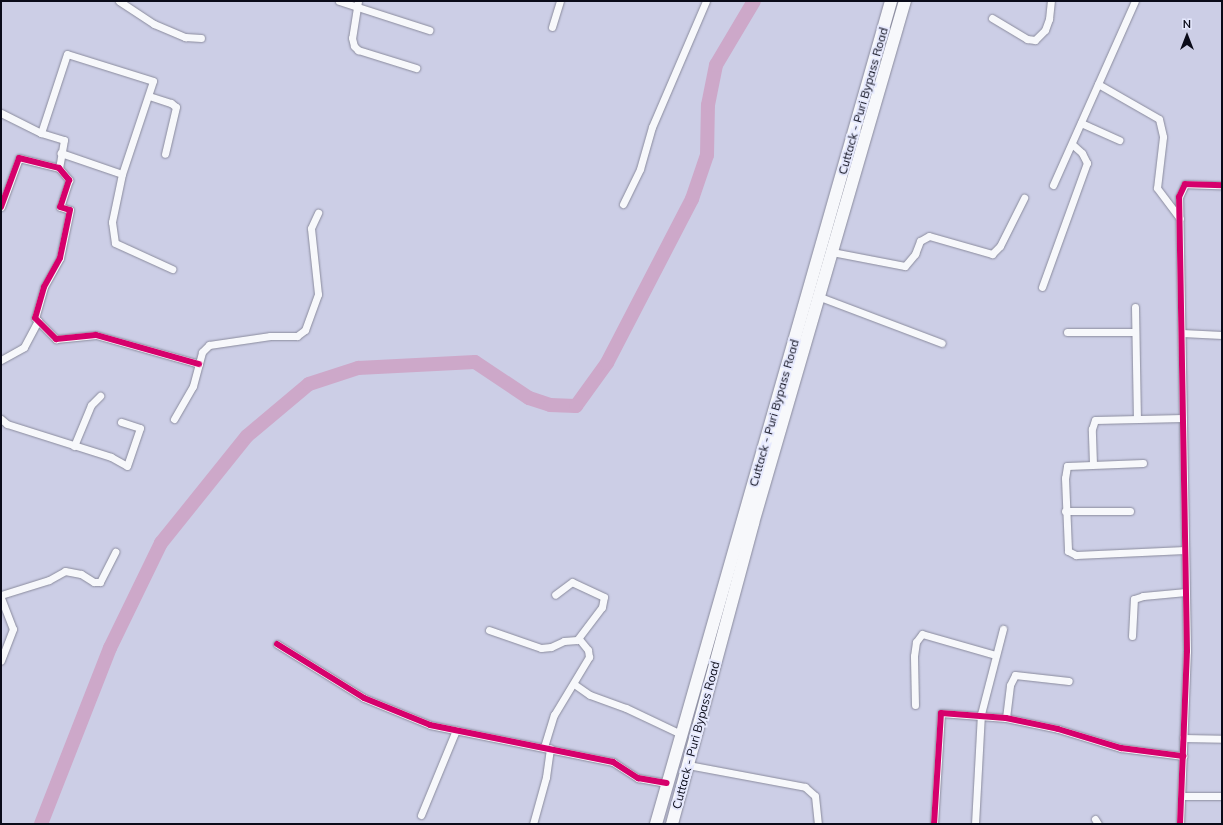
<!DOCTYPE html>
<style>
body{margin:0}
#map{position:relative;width:1223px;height:825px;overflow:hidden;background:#cccee6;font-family:Mulish,sans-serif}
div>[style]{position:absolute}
.river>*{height:14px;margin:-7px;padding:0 7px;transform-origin:7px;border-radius:7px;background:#cda8c9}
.roads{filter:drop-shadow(0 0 1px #8a8b9d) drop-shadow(0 0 1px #8a8b9d)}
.minor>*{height:7px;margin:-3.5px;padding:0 3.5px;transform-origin:3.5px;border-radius:3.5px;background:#f7f8fb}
.trunk>*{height:12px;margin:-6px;padding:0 6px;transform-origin:6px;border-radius:6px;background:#f7f8fb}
.cycleway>*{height:6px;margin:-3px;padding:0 3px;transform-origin:3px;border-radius:3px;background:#d6006c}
span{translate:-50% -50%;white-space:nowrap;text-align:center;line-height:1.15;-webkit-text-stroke:4px #e6e9fe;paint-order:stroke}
.street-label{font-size:12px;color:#0a0b19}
.frame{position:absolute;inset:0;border:2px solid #0a0b19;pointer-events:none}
.north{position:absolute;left:1167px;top:16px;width:40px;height:40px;-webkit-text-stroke:3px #e6e9fe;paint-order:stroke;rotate:0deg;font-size:11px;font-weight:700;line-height:16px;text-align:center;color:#0a0b19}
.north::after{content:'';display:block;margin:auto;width:14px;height:18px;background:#0a0b19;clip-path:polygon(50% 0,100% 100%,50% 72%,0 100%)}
</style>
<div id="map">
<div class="river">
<div style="left:41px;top:824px;width:189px;rotate:-68.6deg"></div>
<div style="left:110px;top:648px;width:117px;rotate:-64.1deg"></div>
<div style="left:161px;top:543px;width:137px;rotate:-51.2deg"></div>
<div style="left:247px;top:436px;width:81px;rotate:-40deg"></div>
<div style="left:309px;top:384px;width:52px;rotate:-18.1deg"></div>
<div style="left:358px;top:368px;width:117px;rotate:-2.9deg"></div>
<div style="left:475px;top:362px;width:65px;rotate:33.7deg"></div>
<div style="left:529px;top:398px;width:22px;rotate:18deg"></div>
<div style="left:550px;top:405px;width:26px;rotate:2deg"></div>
<div style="left:576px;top:406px;width:53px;rotate:-54.2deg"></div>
<div style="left:607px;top:363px;width:185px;rotate:-62.6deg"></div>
<div style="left:692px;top:199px;width:46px;rotate:-71.2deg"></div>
<div style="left:707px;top:155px;width:50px;rotate:-88.9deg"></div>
<div style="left:708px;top:105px;width:41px;rotate:-78.7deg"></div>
<div style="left:716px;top:65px;width:74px;rotate:-59.3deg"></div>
</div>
<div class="roads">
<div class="minor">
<div style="left:119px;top:1px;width:42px;rotate:33.3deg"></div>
<div style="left:154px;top:24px;width:34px;rotate:23deg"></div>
<div style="left:185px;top:37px;width:16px;rotate:4deg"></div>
<div style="left:339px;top:1px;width:95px;rotate:17.9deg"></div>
<div style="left:358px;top:1px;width:37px;rotate:99deg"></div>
<div style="left:352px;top:38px;width:8px;rotate:76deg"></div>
<div style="left:354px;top:46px;width:6px;rotate:45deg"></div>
<div style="left:358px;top:50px;width:61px;rotate:17.2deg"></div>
<div style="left:992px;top:18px;width:41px;rotate:31deg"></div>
<div style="left:1027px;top:39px;width:8px;rotate:7deg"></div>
<div style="left:1035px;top:40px;width:14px;rotate:-45deg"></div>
<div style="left:1045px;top:30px;width:12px;rotate:-70deg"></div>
<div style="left:1049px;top:19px;width:18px;rotate:-84deg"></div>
<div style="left:552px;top:27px;width:27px;rotate:-73deg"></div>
<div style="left:1098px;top:84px;width:70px;rotate:29.8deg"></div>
<div style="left:1159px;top:119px;width:18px;rotate:77deg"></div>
<div style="left:1163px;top:137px;width:51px;rotate:96.7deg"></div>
<div style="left:1157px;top:188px;width:38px;rotate:53deg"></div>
<div style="left:149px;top:96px;width:23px;rotate:18deg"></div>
<div style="left:171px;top:103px;width:6px;rotate:39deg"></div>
<div style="left:176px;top:107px;width:48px;rotate:103.2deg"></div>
<div style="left:1px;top:113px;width:45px;rotate:26.6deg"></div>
<div style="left:41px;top:133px;width:24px;rotate:17deg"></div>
<div style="left:64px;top:140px;width:28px;rotate:100deg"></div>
<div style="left:1081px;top:123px;width:42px;rotate:24.1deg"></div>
<div style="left:41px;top:133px;width:83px;rotate:-71.8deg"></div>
<div style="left:67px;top:54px;width:90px;rotate:17.4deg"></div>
<div style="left:153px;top:81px;width:98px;rotate:108.4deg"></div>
<div style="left:122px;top:174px;width:65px;rotate:-161deg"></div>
<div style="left:122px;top:174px;width:49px;rotate:101.8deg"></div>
<div style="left:112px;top:222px;width:21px;rotate:82deg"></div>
<div style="left:115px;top:243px;width:63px;rotate:24.5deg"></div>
<div style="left:1053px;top:185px;width:201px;rotate:-66deg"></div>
<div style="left:623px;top:204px;width:39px;rotate:-64deg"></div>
<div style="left:640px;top:169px;width:44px;rotate:-74.1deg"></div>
<div style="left:652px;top:127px;width:137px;rotate:-66.8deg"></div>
<div style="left:1px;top:207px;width:52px;rotate:-69.8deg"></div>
<div style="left:19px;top:158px;width:41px;rotate:14deg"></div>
<div style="left:59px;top:168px;width:16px;rotate:50deg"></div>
<div style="left:69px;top:180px;width:28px;rotate:108deg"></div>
<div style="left:60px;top:207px;width:10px;rotate:17deg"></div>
<div style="left:70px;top:210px;width:49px;rotate:101.8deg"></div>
<div style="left:60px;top:258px;width:33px;rotate:119deg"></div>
<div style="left:44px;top:287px;width:32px;rotate:106deg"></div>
<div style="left:35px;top:318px;width:30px;rotate:45deg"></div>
<div style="left:56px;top:339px;width:40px;rotate:-5.7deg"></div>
<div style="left:96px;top:335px;width:107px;rotate:15.7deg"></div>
<div style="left:832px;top:252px;width:74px;rotate:10.9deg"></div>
<div style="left:905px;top:266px;width:16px;rotate:-50deg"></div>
<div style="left:915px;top:254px;width:14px;rotate:-69deg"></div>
<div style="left:920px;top:241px;width:10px;rotate:-29deg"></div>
<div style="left:929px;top:236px;width:66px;rotate:15.9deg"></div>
<div style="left:992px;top:254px;width:11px;rotate:-45deg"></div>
<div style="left:1000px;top:246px;width:54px;rotate:-63.4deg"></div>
<div style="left:1042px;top:287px;width:132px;rotate:-70.1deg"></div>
<div style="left:1087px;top:163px;width:11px;rotate:-117deg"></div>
<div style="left:1082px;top:153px;width:13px;rotate:-138deg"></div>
<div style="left:820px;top:297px;width:130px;rotate:20.7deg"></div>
<div style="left:1135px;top:307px;width:111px;rotate:89deg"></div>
<div style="left:1067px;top:332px;width:68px"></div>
<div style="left:1182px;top:333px;width:40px;rotate:2.9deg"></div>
<div style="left:1px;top:360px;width:26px;rotate:-29deg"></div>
<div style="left:24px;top:347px;width:30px;rotate:-62deg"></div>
<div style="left:1px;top:419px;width:8px;rotate:40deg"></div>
<div style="left:7px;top:424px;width:109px;rotate:17.6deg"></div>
<div style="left:111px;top:457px;width:18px;rotate:29deg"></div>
<div style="left:127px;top:466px;width:40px;rotate:-71.1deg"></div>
<div style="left:140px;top:428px;width:20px;rotate:-162deg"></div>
<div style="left:174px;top:419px;width:38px;rotate:-60deg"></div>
<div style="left:193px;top:386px;width:35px;rotate:-75deg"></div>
<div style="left:202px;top:352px;width:10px;rotate:-45deg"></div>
<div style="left:209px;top:345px;width:62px;rotate:-8.4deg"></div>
<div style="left:270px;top:336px;width:27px"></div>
<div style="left:297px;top:336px;width:10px;rotate:-37deg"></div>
<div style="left:305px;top:330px;width:38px;rotate:-70deg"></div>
<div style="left:318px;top:294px;width:66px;rotate:-96.1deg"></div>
<div style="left:311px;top:228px;width:17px;rotate:-65deg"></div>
<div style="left:74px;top:446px;width:44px;rotate:-67.5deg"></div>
<div style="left:91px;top:405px;width:13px;rotate:-45deg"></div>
<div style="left:1143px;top:463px;width:76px;rotate:177.7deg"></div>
<div style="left:1067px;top:466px;width:12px;rotate:99deg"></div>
<div style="left:1065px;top:478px;width:73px;rotate:87.6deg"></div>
<div style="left:1068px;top:551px;width:9px;rotate:27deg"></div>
<div style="left:1076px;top:555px;width:109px;rotate:-2.6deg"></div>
<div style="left:1093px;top:464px;width:35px;rotate:-92deg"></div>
<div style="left:1092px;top:429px;width:9px;rotate:-72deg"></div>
<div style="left:1095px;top:420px;width:88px;rotate:-1.3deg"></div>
<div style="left:1065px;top:511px;width:65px"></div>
<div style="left:1px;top:595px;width:50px;rotate:-17.4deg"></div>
<div style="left:49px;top:580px;width:18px;rotate:-29deg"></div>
<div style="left:65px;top:571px;width:16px;rotate:11deg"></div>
<div style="left:81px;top:574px;width:15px;rotate:32deg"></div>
<div style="left:94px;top:582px;width:6px"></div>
<div style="left:100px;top:582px;width:34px;rotate:-63deg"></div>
<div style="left:1px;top:598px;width:33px;rotate:69deg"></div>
<div style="left:13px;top:629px;width:34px;rotate:111deg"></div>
<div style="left:489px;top:630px;width:55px;rotate:19.1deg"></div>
<div style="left:541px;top:648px;width:10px;rotate:-6deg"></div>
<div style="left:551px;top:647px;width:14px;rotate:-25deg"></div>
<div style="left:564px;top:641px;width:13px;rotate:-4deg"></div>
<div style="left:577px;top:640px;width:41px;rotate:-52.9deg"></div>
<div style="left:602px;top:607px;width:10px;rotate:-79deg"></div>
<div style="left:604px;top:597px;width:35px;rotate:-155deg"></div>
<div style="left:572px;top:582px;width:21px;rotate:143deg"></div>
<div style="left:1132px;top:636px;width:37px;rotate:-87deg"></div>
<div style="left:1134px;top:599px;width:9px;rotate:-18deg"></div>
<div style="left:1143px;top:596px;width:43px;rotate:-5.3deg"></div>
<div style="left:277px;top:644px;width:102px;rotate:31.8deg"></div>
<div style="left:364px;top:698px;width:71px;rotate:22.2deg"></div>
<div style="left:430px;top:725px;width:187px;rotate:11.4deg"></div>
<div style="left:613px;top:762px;width:30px;rotate:33deg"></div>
<div style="left:638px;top:778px;width:29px;rotate:10deg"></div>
<div style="left:574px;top:684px;width:19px;rotate:35deg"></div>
<div style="left:590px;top:695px;width:38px;rotate:20deg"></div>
<div style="left:626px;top:708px;width:61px;rotate:25.3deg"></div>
<div style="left:915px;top:705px;width:49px;rotate:-91.2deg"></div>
<div style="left:914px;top:656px;width:14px;rotate:-82deg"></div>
<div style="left:916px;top:642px;width:10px;rotate:-53deg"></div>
<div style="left:922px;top:634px;width:76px;rotate:16deg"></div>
<div style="left:1006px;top:718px;width:33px;rotate:-83deg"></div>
<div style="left:1010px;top:685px;width:11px;rotate:-63deg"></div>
<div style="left:1015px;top:675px;width:54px;rotate:6.3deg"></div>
<div style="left:1183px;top:738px;width:39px;rotate:1deg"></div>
<div style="left:544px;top:747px;width:34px;rotate:-73deg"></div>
<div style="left:554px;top:715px;width:68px;rotate:-58.9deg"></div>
<div style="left:589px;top:657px;width:7px;rotate:-98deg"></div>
<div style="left:588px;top:650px;width:14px;rotate:-129deg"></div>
<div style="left:688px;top:765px;width:119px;rotate:10.6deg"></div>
<div style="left:805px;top:787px;width:13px;rotate:42deg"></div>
<div style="left:815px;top:796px;width:28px;rotate:84deg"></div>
<div style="left:1181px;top:796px;width:41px"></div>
<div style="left:421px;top:815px;width:92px;rotate:-67.6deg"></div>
<div style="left:1095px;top:819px;width:6px;rotate:59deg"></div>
<div style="left:533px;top:824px;width:49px;rotate:-74.5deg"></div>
<div style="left:546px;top:777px;width:29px;rotate:-82deg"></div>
<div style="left:934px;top:824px;width:111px;rotate:-86.4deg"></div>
<div style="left:941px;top:713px;width:65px;rotate:4.4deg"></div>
<div style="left:1006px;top:718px;width:53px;rotate:11.9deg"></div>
<div style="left:1058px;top:729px;width:66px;rotate:16.8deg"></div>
<div style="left:1121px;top:748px;width:63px;rotate:7.4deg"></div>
<div style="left:975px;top:824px;width:110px;rotate:-86.9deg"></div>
<div style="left:981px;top:714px;width:88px;rotate:-75.5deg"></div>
<div style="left:1180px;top:824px;width:173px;rotate:-87.7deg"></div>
<div style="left:1187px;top:651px;width:454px;rotate:-91deg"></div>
<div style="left:1179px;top:197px;width:14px;rotate:-65deg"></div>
<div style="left:1185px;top:184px;width:37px;rotate:2deg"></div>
</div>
<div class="trunk">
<div style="left:656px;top:824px;width:856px;rotate:-74.06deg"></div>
<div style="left:672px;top:824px;width:312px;rotate:-74.9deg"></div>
<div style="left:753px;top:523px;width:544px;rotate:-73.77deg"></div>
</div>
</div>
<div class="cycleway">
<div style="left:1px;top:207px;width:52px;rotate:-69.8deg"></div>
<div style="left:19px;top:158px;width:41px;rotate:14deg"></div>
<div style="left:59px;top:168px;width:16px;rotate:50deg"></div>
<div style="left:69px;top:180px;width:28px;rotate:108deg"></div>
<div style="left:60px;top:207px;width:10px;rotate:17deg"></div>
<div style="left:70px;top:210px;width:49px;rotate:101.8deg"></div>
<div style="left:60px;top:258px;width:33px;rotate:119deg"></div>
<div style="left:44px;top:287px;width:32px;rotate:106deg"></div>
<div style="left:35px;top:318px;width:30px;rotate:45deg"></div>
<div style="left:56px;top:339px;width:40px;rotate:-5.7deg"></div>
<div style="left:96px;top:335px;width:107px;rotate:15.7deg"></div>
<div style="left:277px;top:644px;width:102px;rotate:31.8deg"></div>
<div style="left:364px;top:698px;width:71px;rotate:22.2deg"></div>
<div style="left:430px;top:725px;width:187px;rotate:11.4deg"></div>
<div style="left:613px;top:762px;width:30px;rotate:33deg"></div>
<div style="left:638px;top:778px;width:29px;rotate:10deg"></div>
<div style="left:934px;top:824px;width:111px;rotate:-86.4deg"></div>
<div style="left:941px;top:713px;width:65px;rotate:4.4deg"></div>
<div style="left:1006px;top:718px;width:53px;rotate:11.9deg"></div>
<div style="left:1058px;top:729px;width:66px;rotate:16.8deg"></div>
<div style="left:1121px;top:748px;width:63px;rotate:7.4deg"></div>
<div style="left:1180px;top:824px;width:173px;rotate:-87.7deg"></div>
<div style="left:1187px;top:651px;width:454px;rotate:-91deg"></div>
<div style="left:1179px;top:197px;width:14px;rotate:-65deg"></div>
<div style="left:1185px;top:184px;width:37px;rotate:2deg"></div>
</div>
<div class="street-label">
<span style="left:863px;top:101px;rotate:-74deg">Cuttack - Puri Bypass Road</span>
<span style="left:774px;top:413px;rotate:-74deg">Cuttack - Puri Bypass Road</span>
<span style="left:696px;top:735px;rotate:-75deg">Cuttack - Puri Bypass Road</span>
</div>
<div class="frame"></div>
<div class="north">N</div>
</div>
